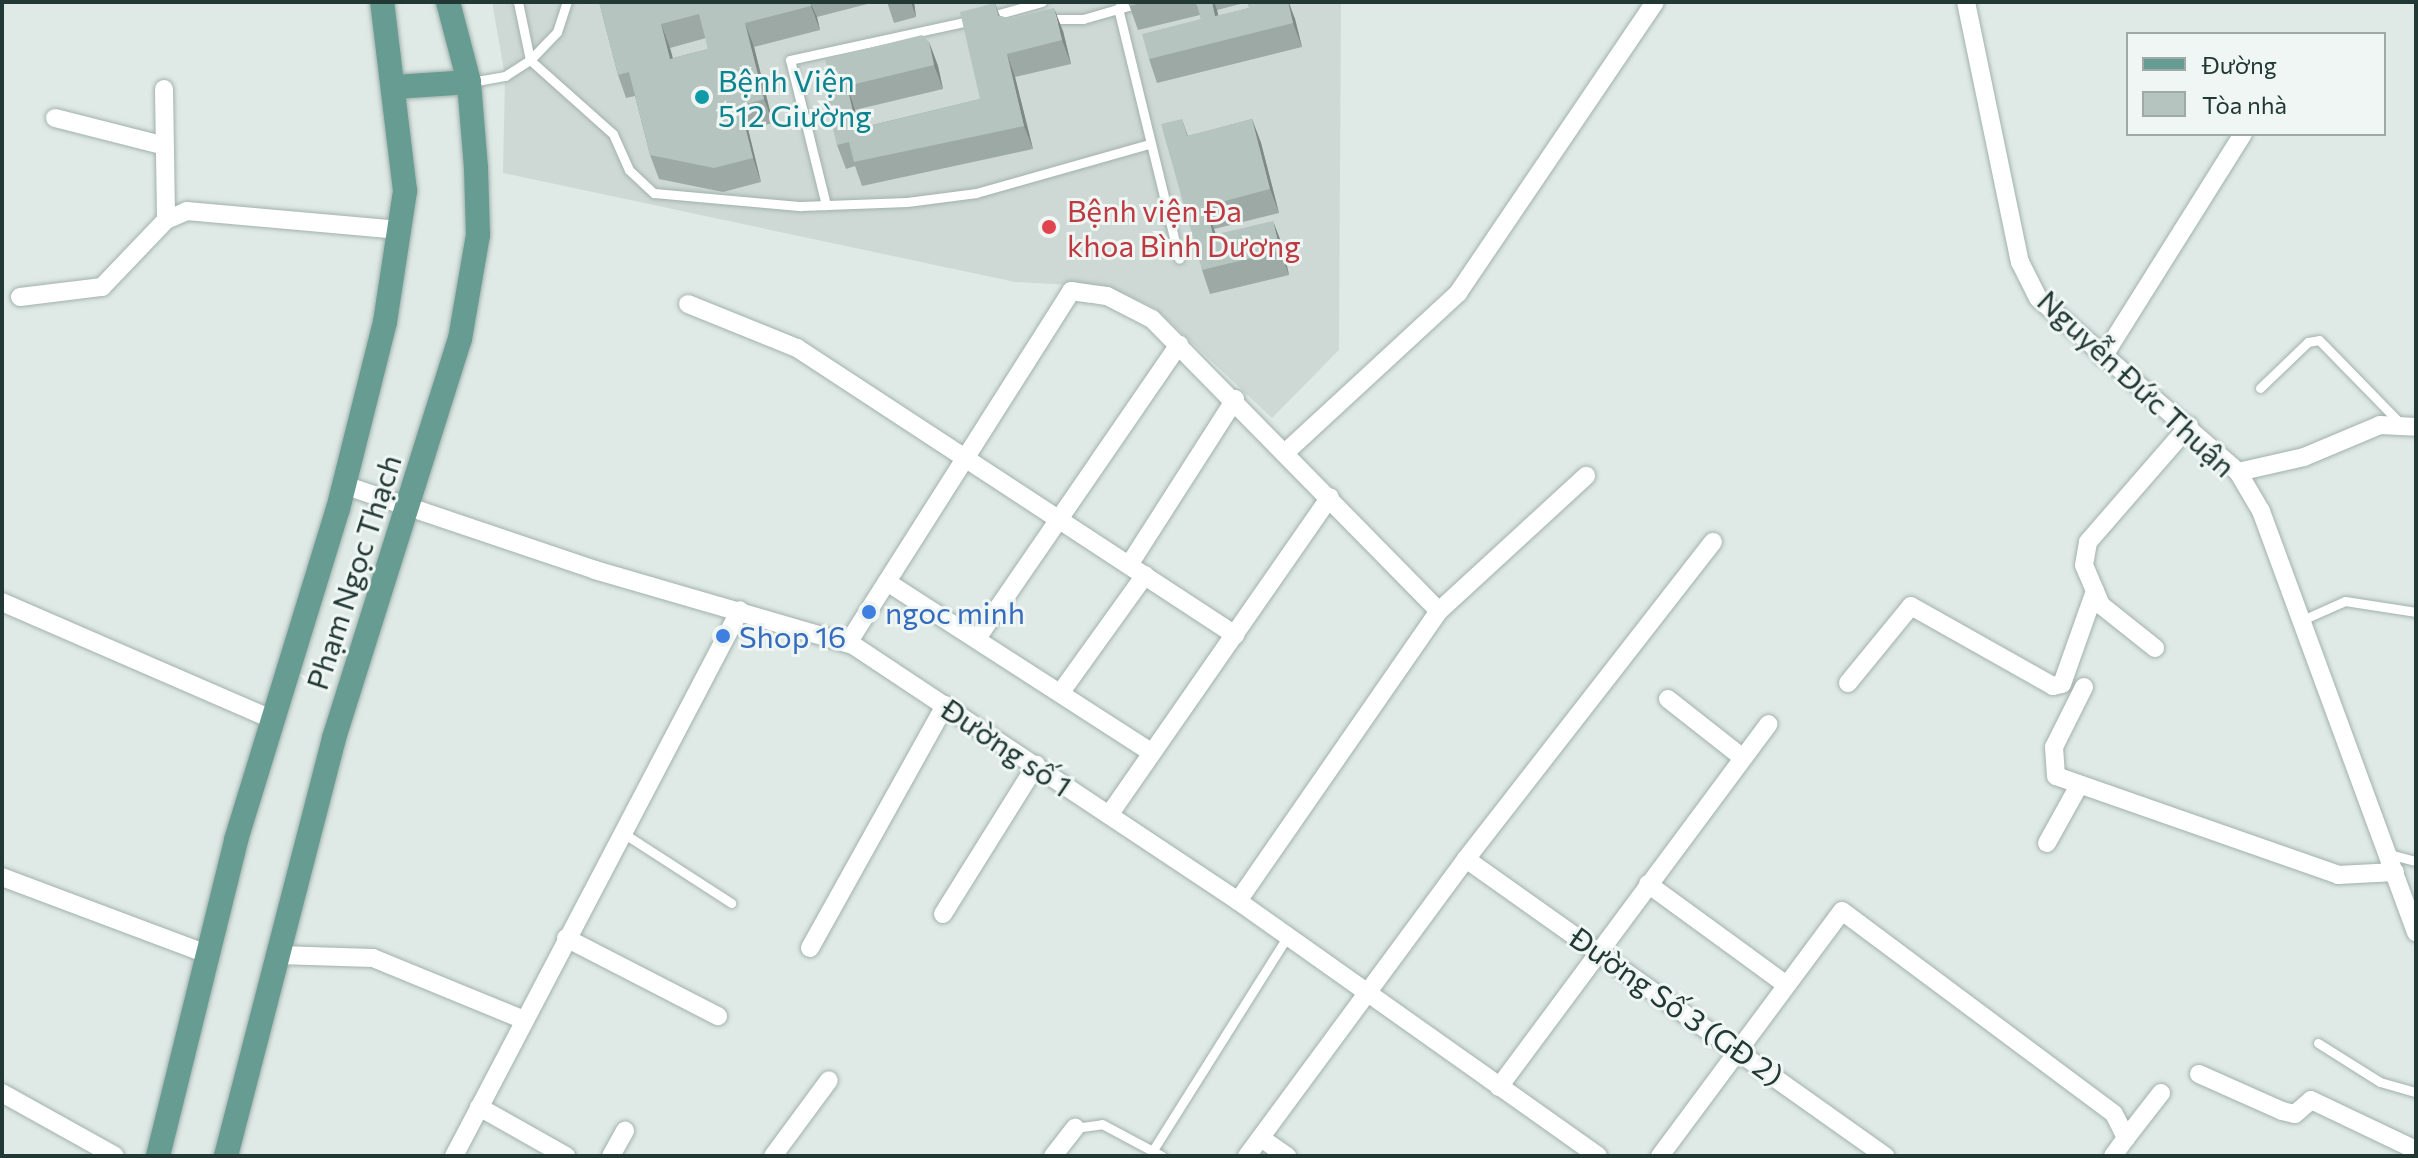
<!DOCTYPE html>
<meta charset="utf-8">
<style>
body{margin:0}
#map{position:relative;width:2418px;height:1158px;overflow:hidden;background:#dfeae6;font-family:Commissioner,sans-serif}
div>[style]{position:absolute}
.built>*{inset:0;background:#ced9d5}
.roads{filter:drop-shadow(0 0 2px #a2b1ad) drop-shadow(0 0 2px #a2b1ad)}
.lane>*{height:9px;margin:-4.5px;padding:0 4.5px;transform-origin:4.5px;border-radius:4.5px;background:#fff}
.street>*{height:18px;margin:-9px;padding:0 9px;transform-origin:9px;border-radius:9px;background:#fff}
.primary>*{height:24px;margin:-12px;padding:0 12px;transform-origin:12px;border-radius:12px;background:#679c93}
.wall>*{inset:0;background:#9ca9a4}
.shaded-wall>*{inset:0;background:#7f8986}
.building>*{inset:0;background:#b5c4bf}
.dots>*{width:22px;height:22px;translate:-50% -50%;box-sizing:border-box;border:4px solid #eff6f3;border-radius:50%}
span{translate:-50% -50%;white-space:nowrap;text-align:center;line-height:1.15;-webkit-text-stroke:6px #eff6f3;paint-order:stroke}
.culture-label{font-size:30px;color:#0d838f}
.left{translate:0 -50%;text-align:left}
.health-label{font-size:30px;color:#be3a42}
.street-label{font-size:30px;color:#213834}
.shop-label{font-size:30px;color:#366cbe}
.frame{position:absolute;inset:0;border:4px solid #213834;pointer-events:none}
.legend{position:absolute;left:2126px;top:32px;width:260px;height:104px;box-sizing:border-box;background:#eff6f3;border:2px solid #9daaa7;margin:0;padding:10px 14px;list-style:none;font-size:24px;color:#213834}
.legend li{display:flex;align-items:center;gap:16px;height:40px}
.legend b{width:40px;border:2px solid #9daaa7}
</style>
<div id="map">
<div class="built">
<div style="clip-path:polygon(492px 2px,1341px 2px,1339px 350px,1272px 418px,1156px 309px,1110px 287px,1015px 282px,503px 173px,505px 76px)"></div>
</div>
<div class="roads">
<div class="lane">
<div style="left:518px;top:2px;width:59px;rotate:78.3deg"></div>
<div style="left:1118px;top:8px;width:258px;rotate:76.3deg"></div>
<div style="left:988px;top:17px;width:56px;rotate:-15.5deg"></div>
<div style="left:1048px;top:19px;width:35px"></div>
<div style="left:1083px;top:19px;width:61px;rotate:-16.1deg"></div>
<div style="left:530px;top:60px;width:39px;rotate:-46deg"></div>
<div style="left:557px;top:32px;width:32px;rotate:-72deg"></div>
<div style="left:471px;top:82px;width:35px;rotate:-10deg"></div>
<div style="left:505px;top:76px;width:30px;rotate:-33deg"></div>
<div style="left:530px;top:60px;width:111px;rotate:41.7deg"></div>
<div style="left:613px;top:134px;width:39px;rotate:66deg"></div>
<div style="left:629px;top:170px;width:34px;rotate:43deg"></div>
<div style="left:654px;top:193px;width:148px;rotate:5.1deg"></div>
<div style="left:801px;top:206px;width:106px;rotate:-2.2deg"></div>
<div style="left:907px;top:202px;width:70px;rotate:-7.4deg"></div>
<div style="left:976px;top:193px;width:180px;rotate:-15.8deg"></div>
<div style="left:826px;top:205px;width:149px;rotate:-103.9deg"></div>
<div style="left:790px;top:60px;width:187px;rotate:-12.3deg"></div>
<div style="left:2260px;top:388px;width:66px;rotate:-43.8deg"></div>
<div style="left:2308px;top:342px;width:11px;rotate:-10deg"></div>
<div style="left:2319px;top:340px;width:119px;rotate:45.7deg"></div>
<div style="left:2300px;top:621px;width:49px;rotate:-24deg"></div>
<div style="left:2345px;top:601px;width:72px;rotate:8.8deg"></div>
<div style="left:623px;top:833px;width:129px;rotate:32.9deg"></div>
<div style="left:2389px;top:854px;width:28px;rotate:15deg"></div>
<div style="left:2318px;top:1043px;width:73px;rotate:32.2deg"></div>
<div style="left:2380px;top:1082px;width:37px;rotate:16deg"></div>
<div style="left:1075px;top:1128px;width:27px;rotate:-8deg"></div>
<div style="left:1102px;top:1124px;width:68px;rotate:28.1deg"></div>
<div style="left:1153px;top:1150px;width:252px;rotate:-57.8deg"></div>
</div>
<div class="street">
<div style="left:1966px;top:2px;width:266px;rotate:78.3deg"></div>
<div style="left:2020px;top:262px;width:40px;rotate:63.4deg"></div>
<div style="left:2038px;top:298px;width:265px;rotate:41deg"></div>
<div style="left:2238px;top:472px;width:45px;rotate:59.5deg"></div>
<div style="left:2261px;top:511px;width:449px;rotate:69.8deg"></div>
<div style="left:164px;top:89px;width:131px;rotate:89.1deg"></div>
<div style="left:55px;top:118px;width:110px;rotate:14.2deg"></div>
<div style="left:20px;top:297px;width:83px;rotate:-7deg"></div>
<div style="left:102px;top:287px;width:93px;rotate:-46.3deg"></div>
<div style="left:166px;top:220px;width:23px;rotate:-23deg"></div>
<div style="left:187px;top:211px;width:213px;rotate:5.1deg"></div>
<div style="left:688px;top:304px;width:118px;rotate:22deg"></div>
<div style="left:797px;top:348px;width:524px;rotate:33.23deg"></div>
<div style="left:2103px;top:357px;width:263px;rotate:-57.9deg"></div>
<div style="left:1287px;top:451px;width:233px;rotate:-42.7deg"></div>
<div style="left:1458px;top:293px;width:351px;rotate:-55.9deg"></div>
<div style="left:2238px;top:472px;width:68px;rotate:-12.8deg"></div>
<div style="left:2304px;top:457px;width:82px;rotate:-22.8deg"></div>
<div style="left:2380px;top:425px;width:36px;rotate:3deg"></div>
<div style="left:344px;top:485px;width:265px;rotate:18.7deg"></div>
<div style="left:595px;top:570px;width:269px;rotate:16.2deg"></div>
<div style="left:853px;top:645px;width:462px;rotate:33.6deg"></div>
<div style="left:1238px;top:901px;width:441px;rotate:35.3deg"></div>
<div style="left:1129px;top:565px;width:197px;rotate:-57.4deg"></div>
<div style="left:887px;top:582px;width:315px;rotate:32.8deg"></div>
<div style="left:2px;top:602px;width:296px;rotate:23.5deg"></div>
<div style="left:978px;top:637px;width:355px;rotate:-55.5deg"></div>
<div style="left:848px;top:643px;width:417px;rotate:-57.6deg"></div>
<div style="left:1071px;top:291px;width:36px;rotate:8deg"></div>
<div style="left:1107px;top:296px;width:51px;rotate:27.1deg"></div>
<div style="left:1152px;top:319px;width:409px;rotate:45.5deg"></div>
<div style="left:2155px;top:648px;width:69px;rotate:-141.5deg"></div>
<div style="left:2101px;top:605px;width:43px;rotate:-113deg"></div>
<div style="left:2084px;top:565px;width:23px;rotate:-80deg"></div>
<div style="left:2088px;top:542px;width:154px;rotate:-49deg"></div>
<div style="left:1848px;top:683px;width:99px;rotate:-50.7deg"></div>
<div style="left:1911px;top:606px;width:163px;rotate:29.4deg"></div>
<div style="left:2053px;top:686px;width:9px;rotate:-13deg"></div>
<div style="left:2062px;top:684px;width:99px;rotate:-70.5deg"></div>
<div style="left:2084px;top:687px;width:67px;rotate:116.6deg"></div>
<div style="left:2054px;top:747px;width:29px;rotate:86deg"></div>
<div style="left:2056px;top:776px;width:299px;rotate:19.3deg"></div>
<div style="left:2338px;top:875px;width:57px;rotate:-3deg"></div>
<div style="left:1061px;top:692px;width:144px;rotate:-54.3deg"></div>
<div style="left:1668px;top:699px;width:95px;rotate:38.2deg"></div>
<div style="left:1109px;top:815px;width:387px;rotate:-55.2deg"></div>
<div style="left:2047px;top:843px;width:64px;rotate:-61deg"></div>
<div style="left:1466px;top:859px;width:514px;rotate:35.33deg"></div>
<div style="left:2px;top:877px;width:221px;rotate:20.6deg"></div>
<div style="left:1648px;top:884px;width:170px;rotate:36.1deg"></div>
<div style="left:1238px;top:901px;width:353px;rotate:-55.3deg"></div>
<div style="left:1439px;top:611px;width:200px;rotate:-42.6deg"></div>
<div style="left:943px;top:914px;width:176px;rotate:-58deg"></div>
<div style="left:566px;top:938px;width:171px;rotate:27.2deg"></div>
<div style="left:810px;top:948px;width:278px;rotate:-60.9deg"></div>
<div style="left:279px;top:955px;width:94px;rotate:1.8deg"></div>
<div style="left:373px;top:958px;width:163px;rotate:22.3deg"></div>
<div style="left:2199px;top:1074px;width:91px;rotate:24deg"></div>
<div style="left:2282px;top:1111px;width:13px;rotate:13deg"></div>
<div style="left:2295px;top:1114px;width:21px;rotate:-41deg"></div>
<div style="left:2311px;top:1100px;width:116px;rotate:25.5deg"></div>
<div style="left:1499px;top:1087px;width:452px;rotate:-53.4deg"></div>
<div style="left:2px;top:1093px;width:129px;rotate:29.1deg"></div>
<div style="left:479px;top:1107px;width:100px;rotate:29.4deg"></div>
<div style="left:1261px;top:1138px;width:32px;rotate:35deg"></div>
<div style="left:2126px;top:1138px;width:57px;rotate:-52.1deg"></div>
<div style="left:454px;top:1156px;width:616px;rotate:-62.35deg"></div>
<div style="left:611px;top:1156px;width:29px;rotate:-61deg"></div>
<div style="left:773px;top:1156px;width:94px;rotate:-53.6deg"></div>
<div style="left:1053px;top:1156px;width:36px;rotate:-52deg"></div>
<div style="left:1247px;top:1156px;width:369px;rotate:-53.6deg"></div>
<div style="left:1466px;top:859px;width:402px;rotate:-52.1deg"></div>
<div style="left:1660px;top:1156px;width:305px;rotate:-53.4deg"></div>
<div style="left:1842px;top:911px;width:339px;rotate:36.7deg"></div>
<div style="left:2114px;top:1114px;width:27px;rotate:63deg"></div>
<div style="left:2126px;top:1138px;width:22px;rotate:126deg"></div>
</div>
<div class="primary">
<div style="left:396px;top:87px;width:73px;rotate:-3.9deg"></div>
<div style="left:158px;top:1156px;width:325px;rotate:-76.1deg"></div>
<div style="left:236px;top:840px;width:346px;rotate:-72.9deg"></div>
<div style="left:338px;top:509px;width:193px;rotate:-75.9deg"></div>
<div style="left:385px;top:322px;width:133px;rotate:-81.3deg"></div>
<div style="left:405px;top:191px;width:190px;rotate:-96.9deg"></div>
<div style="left:226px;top:1156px;width:432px;rotate:-75.5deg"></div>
<div style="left:334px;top:738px;width:418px;rotate:-72.5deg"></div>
<div style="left:460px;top:339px;width:106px;rotate:-80.2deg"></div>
<div style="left:478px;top:235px;width:67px;rotate:-91.7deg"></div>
<div style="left:476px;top:168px;width:86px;rotate:-94.7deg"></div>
<div style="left:469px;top:82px;width:83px;rotate:-104.7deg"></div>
</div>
</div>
<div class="wall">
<div style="clip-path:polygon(evenodd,599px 2px,875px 2px,817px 17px,820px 30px,754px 47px,773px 123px,748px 129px,761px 182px,723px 192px,659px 179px,650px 155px,635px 96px,626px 98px,618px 75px,599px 2px,706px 38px,708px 49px,673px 58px,670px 48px,706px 38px)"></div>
<div style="clip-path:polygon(887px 2px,914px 2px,916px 17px,894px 23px)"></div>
<div style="clip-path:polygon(evenodd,1128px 2px,1289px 2px,1295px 19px,1302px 47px,1157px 83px,1149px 59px,1201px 19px,1200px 15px,1138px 30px,1128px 2px,1248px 2px,1249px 8px,1218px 16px,1217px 10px,1248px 2px)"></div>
<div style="clip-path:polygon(995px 3px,1000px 16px,1063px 31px,1071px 64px,1015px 77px,1033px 149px,862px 186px,855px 166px,846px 169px,837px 145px,829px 77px,929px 42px,938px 66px,943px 89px,855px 110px,860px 128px,980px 99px)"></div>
<div style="clip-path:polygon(1182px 119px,1188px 136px,1252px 119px,1261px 143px,1279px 213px,1214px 229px,1216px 234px,1282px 244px,1289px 275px,1210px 294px,1202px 270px)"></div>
</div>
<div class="shaded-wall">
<div style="clip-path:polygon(810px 2px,817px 17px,820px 30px,811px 6px)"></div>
<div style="clip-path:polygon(911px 2px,914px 2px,916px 17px)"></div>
<div style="clip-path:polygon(1212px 2px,1214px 2px,1217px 10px,1224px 40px,1215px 16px)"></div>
<div style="clip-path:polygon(1288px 2px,1295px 19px,1302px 47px,1293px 23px)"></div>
<div style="clip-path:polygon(1054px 8px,1063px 31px,1071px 64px,1062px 40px)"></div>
<div style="clip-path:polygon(745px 23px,754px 47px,773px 123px,764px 99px)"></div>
<div style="clip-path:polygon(661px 24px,670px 48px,679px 83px,670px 59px)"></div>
<div style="clip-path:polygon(929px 42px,938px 66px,943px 89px,934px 65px)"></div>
<div style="clip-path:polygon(1007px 54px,1015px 77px,1033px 149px,1024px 126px)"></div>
<div style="clip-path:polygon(847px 86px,855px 110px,865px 152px,857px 129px)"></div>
<div style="clip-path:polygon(740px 106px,748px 129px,761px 182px,753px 158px)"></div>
<div style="clip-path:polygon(1252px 119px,1261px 143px,1279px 213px,1270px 189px)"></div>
<div style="clip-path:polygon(1206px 206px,1214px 229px,1222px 259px,1213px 235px)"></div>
<div style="clip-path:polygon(1273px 221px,1282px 244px,1289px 275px,1280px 251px)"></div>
</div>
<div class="building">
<div style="clip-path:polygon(evenodd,599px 2px,810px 2px,811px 6px,745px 23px,764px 99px,740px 106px,753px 158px,714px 168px,650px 155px,629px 72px,618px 75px,599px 2px,699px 14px,708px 49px,670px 59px,661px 24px,699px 14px)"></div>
<div style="clip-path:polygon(1128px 2px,1146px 2px,1129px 6px)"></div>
<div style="clip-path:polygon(1196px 2px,1212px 2px,1215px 16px,1249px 8px,1248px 2px,1288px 2px,1293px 23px,1149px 59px,1142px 34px,1201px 19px)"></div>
<div style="clip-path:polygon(995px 3px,998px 16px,1012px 18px,1054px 8px,1062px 40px,1007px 54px,1024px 126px,854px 162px,849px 142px,837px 145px,821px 79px,829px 77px,825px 59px,922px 35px,929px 42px,934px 65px,847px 86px,857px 129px,980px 99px,960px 12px)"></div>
<div style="clip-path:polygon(1182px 119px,1187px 136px,1252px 119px,1270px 189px,1206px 206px,1213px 235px,1273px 221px,1280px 251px,1202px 270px,1161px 124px)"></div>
</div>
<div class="dots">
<div style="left:702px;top:97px;background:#0f9aa8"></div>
<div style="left:1049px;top:227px;background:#e0444e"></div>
<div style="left:869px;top:612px;background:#3f7fe0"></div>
<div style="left:723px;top:636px;background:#3f7fe0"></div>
</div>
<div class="culture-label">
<span class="left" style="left:718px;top:97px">Bệnh Viện<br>512 Giường</span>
</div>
<div class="health-label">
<span class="left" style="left:1067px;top:227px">Bệnh viện Đa<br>khoa Bình Dương</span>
</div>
<div class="street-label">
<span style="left:2137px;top:383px;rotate:43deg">Nguyễn Đức Thuận</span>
<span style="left:353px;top:572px;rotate:-72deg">Phạm Ngọc Thạch</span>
<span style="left:1007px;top:747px;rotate:34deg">Đường số 1</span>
<span style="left:1677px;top:1006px;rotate:35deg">Đường Số 3 (GĐ 2)</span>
</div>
<div class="shop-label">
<span class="left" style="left:885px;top:612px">ngoc minh</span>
<span class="left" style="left:739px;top:636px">Shop 16</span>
</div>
<div class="frame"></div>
<ul class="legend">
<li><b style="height:10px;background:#679c93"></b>Đường</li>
<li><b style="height:22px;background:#b5c4bf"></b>Tòa nhà</li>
</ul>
</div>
